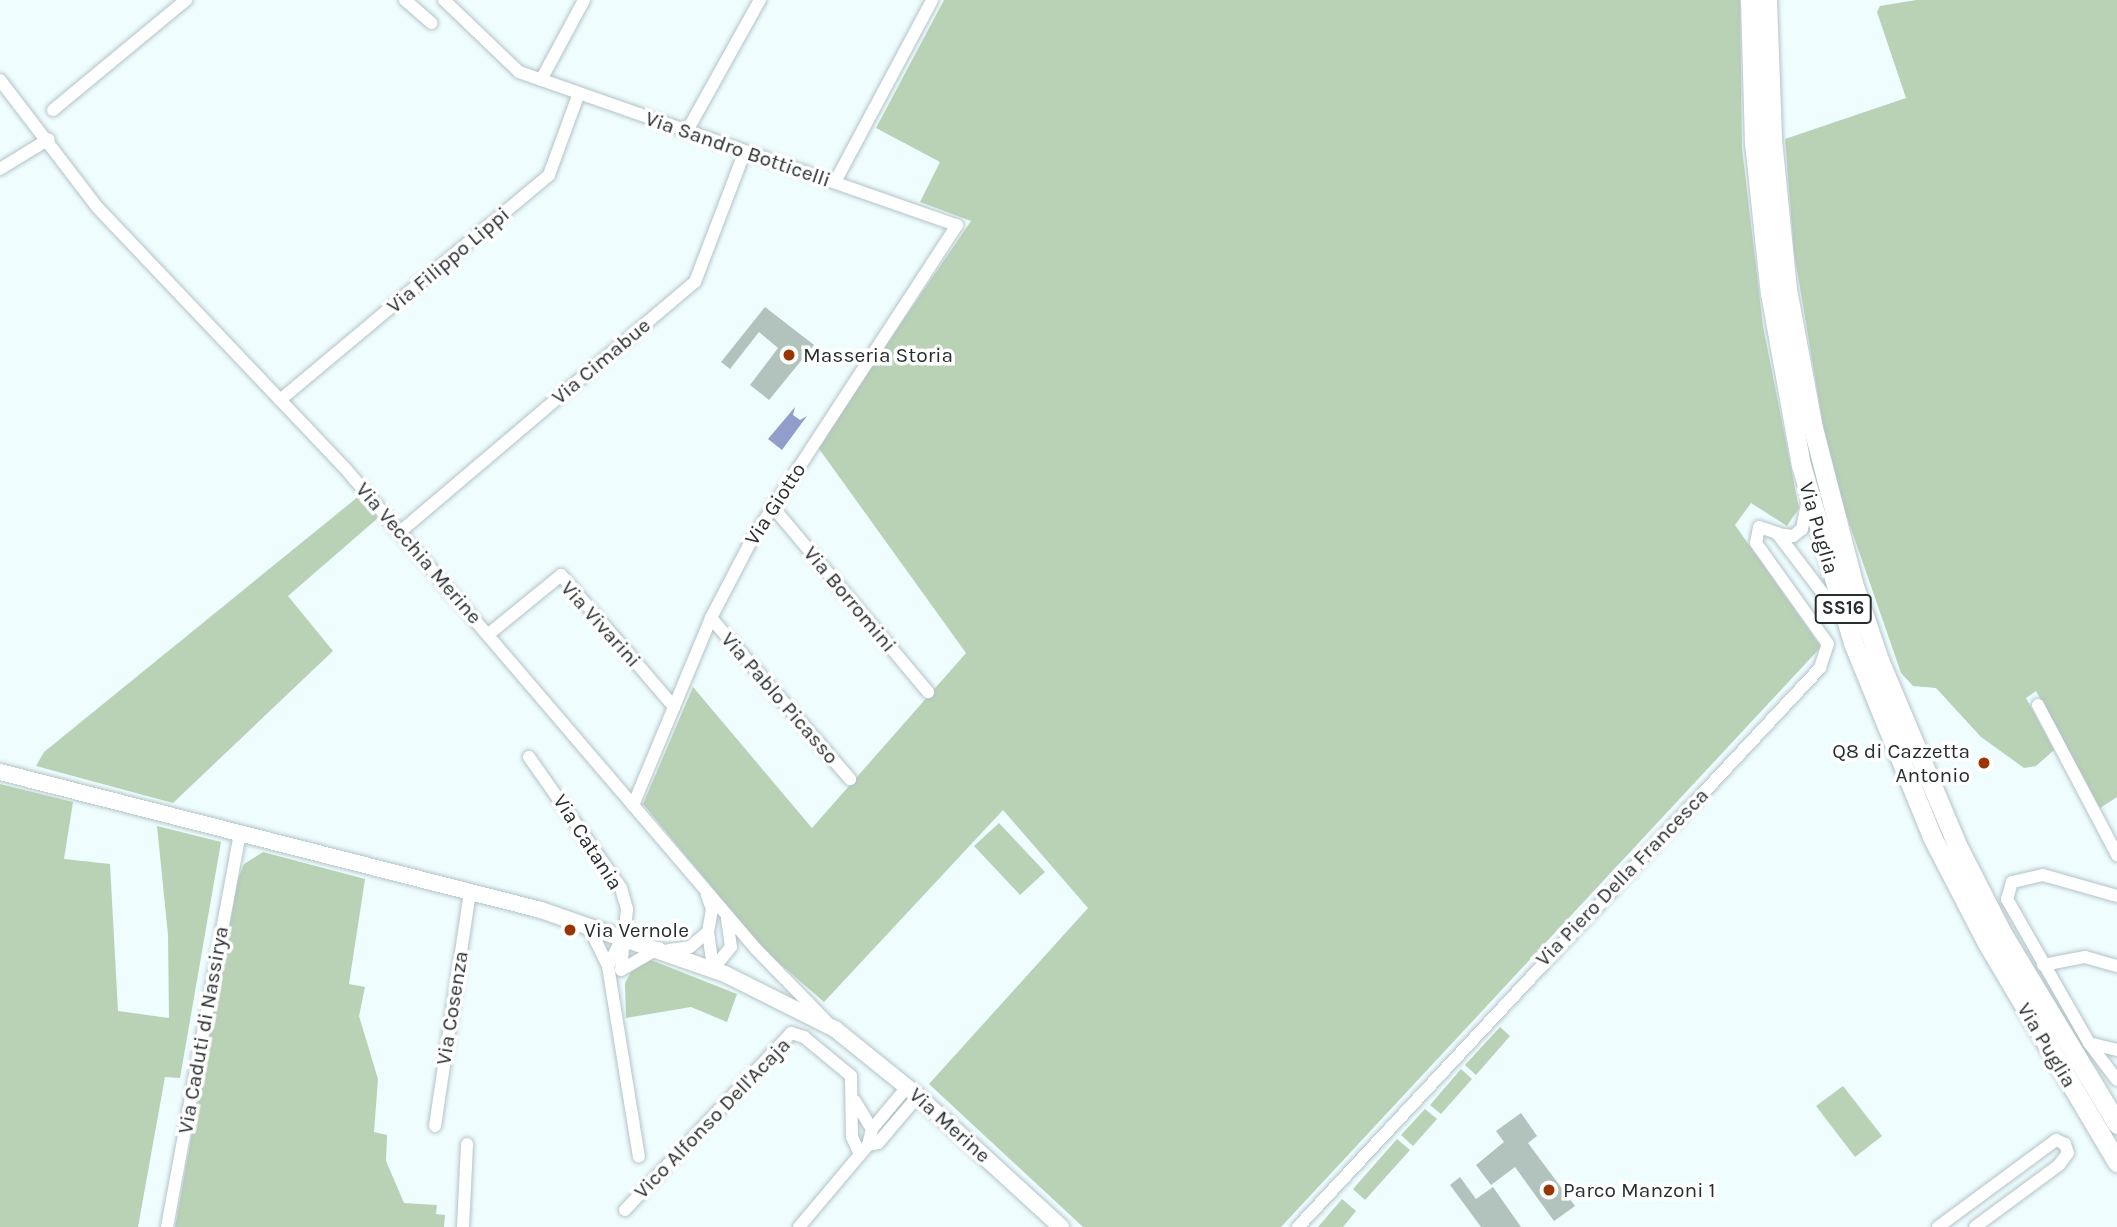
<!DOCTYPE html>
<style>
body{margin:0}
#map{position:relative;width:2117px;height:1227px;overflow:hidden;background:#effdff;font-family:Karla,sans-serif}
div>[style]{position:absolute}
.green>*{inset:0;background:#b9d2b5}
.water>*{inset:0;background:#929dcb}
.building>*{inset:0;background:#b2c2bc}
.roads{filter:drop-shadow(0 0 2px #b3c3c6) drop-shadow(0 0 2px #b3c3c6)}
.minor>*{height:12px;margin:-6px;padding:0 6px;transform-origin:6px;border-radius:6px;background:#fff}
.major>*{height:16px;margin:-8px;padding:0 8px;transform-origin:8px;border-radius:8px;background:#fff}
.highway>*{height:19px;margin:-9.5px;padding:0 9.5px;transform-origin:9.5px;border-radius:9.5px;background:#fff}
.dots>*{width:19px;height:19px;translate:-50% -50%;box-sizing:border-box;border:4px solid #fff;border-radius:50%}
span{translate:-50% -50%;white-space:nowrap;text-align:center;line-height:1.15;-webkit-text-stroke:7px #fff;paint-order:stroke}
.shield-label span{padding:2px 5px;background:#fff;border:2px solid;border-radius:5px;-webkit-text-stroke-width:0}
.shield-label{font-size:19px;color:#282e2f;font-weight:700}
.street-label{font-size:21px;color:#282e2f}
.poi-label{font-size:21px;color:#282e2f}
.left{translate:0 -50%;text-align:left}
.right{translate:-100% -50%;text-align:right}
</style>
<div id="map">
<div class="green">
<div style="clip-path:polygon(944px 0,1740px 0,1742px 148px,1763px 326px,1799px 508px,1787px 526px,1751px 503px,1735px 525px,1821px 647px,1281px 1227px,1083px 1227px,929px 1084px,1088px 908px,1003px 810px,824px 1002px,764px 950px,643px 804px,693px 687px,812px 828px,966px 653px,817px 446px,971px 221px,920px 202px,940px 162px,876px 128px)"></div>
<div style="clip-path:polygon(1916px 0,2117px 0,2117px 797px,2100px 808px,2036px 691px,2026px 698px,2054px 750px,2036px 766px,2024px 768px,1981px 737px,1936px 688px,1913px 686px,1901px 673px,1845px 511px,1823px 425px,1794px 252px,1785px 139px,1906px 98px,1877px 12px,1880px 6px)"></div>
<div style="clip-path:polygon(359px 496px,378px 518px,288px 596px,333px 651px,173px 803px,36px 766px,44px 752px)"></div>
<div style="clip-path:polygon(0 784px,73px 802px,64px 859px,110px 864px,118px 1011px,169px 1018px,168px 935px,157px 826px,221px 842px,180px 1078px,165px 1077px,138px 1227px,0 1227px)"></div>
<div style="clip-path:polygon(999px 823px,1045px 872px,1020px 895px,974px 846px)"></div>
<div style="clip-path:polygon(263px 852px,365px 879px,349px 984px,365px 987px,359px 1016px,378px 1079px,374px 1132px,387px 1135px,386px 1161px,404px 1203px,437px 1205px,436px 1214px,445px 1215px,444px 1227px,175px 1227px,238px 879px,244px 864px)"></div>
<div style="clip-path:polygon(651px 960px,737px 994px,727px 1022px,691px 1007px,626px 1018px,625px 983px,631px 972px)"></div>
<div style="clip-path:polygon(1500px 1027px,1510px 1036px,1476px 1075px,1465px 1065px)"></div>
<div style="clip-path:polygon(1461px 1069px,1472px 1079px,1441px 1114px,1430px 1105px)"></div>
<div style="clip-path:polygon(1843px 1086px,1882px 1136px,1855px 1157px,1816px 1106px)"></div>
<div style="clip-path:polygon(1425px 1109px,1437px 1119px,1413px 1146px,1401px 1135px)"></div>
<div style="clip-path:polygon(1397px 1139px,1410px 1150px,1365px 1200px,1353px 1189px)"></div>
<div style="clip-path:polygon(1342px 1199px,1356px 1211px,1343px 1227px,1318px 1227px)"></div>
</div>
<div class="water">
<div style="clip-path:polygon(795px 407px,793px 415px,800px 420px,807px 416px,782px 450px,768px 439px)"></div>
</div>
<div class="building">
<div style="clip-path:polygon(765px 307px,814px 345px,769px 400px,750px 385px,778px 348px,759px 332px,730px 369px,721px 362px)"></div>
<div style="clip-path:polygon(1521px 1113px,1537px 1136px,1528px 1143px,1575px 1206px,1554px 1221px,1515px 1167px,1491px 1185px,1476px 1165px,1504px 1142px,1496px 1131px)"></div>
<div style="clip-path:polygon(1460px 1177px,1476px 1199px,1493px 1187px,1521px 1227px,1481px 1227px,1450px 1185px)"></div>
</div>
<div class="roads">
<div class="minor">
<div style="left:405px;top:0;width:35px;rotate:41deg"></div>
<div style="left:444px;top:0;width:104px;rotate:43.8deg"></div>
<div style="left:519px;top:72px;width:464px;rotate:19.3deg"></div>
<div style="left:957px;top:225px;width:377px;rotate:123.1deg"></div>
<div style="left:751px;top:541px;width:87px;rotate:117.5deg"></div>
<div style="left:711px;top:618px;width:203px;rotate:112.6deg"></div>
<div style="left:0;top:80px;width:161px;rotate:52.6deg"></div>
<div style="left:98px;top:208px;width:357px;rotate:46.5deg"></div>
<div style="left:344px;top:467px;width:634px;rotate:49.48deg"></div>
<div style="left:756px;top:949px;width:100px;rotate:45.8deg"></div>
<div style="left:541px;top:80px;width:91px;rotate:-61.7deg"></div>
<div style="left:53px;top:110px;width:173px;rotate:-39.6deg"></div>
<div style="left:687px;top:131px;width:150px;rotate:-60.9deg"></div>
<div style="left:0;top:169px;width:57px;rotate:-31.5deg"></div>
<div style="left:835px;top:182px;width:206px;rotate:-61.9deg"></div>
<div style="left:280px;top:400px;width:351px;rotate:-39.9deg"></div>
<div style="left:549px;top:175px;width:87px;rotate:-69.9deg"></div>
<div style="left:772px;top:506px;width:243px;rotate:50deg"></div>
<div style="left:401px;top:531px;width:385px;rotate:-40.3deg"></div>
<div style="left:695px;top:282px;width:140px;rotate:-69.1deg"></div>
<div style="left:1777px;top:534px;width:16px;rotate:7deg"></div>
<div style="left:1793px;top:536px;width:11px;rotate:-38deg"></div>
<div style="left:1802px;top:529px;width:26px;rotate:-79deg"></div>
<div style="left:711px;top:618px;width:213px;rotate:49.2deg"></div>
<div style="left:490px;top:633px;width:92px;rotate:-39.2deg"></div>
<div style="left:561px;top:575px;width:174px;rotate:49.4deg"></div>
<div style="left:2038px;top:705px;width:170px;rotate:62.2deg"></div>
<div style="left:529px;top:757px;width:160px;rotate:54.9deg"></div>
<div style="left:621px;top:888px;width:22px;rotate:74deg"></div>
<div style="left:627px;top:909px;width:60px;rotate:95.7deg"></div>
<div style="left:2117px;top:896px;width:77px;rotate:-164.2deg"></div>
<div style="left:2043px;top:875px;width:32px;rotate:167deg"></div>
<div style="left:2012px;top:882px;width:18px;rotate:106deg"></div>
<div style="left:2007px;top:899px;width:166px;rotate:60.3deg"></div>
<div style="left:2089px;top:1043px;width:46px;rotate:52.9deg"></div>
<div style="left:589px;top:927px;width:43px;rotate:64deg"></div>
<div style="left:608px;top:966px;width:193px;rotate:80.8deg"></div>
<div style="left:708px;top:932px;width:37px;rotate:82deg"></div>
<div style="left:713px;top:969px;width:28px;rotate:-51deg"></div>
<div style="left:731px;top:947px;width:29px;rotate:-98deg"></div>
<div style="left:669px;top:950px;width:21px;rotate:-8deg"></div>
<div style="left:690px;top:947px;width:23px;rotate:-40deg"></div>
<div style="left:708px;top:932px;width:23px;rotate:-80deg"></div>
<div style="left:712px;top:909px;width:15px;rotate:-110deg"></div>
<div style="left:2043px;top:965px;width:43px;rotate:-10.8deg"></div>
<div style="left:2085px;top:957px;width:33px;rotate:16deg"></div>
<div style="left:608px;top:966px;width:35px;rotate:-63deg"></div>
<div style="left:621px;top:970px;width:44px;rotate:-30.1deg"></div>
<div style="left:2089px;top:1043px;width:29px;rotate:14deg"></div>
<div style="left:855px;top:1101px;width:33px;rotate:59deg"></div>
<div style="left:435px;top:1126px;width:238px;rotate:-81.5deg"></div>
<div style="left:868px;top:1145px;width:10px;rotate:-11deg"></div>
<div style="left:878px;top:1143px;width:62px;rotate:-49.6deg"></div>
<div style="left:625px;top:1210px;width:243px;rotate:-46.8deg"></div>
<div style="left:791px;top:1033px;width:14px;rotate:17deg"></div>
<div style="left:804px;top:1037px;width:61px;rotate:39.7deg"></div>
<div style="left:851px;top:1076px;width:61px;rotate:89.1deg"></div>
<div style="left:852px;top:1137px;width:19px;rotate:65deg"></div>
<div style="left:167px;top:1227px;width:402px;rotate:-79.5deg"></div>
<div style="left:463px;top:1227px;width:83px;rotate:-87.2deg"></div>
<div style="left:799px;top:1227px;width:107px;rotate:-49.9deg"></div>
<div style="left:868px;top:1145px;width:16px;rotate:-76deg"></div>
<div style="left:872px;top:1129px;width:55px;rotate:-50.2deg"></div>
<div style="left:1298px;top:1227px;width:765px;rotate:-46.96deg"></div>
<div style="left:1820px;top:668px;width:25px;rotate:-72deg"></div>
<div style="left:1828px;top:644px;width:124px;rotate:-125.5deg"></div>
<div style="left:1756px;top:543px;width:16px;rotate:-79deg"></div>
<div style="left:1759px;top:527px;width:19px;rotate:18deg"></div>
<div style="left:1777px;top:533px;width:99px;rotate:52.8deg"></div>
<div style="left:1938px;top:1227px;width:147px;rotate:-36.4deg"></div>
<div style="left:2056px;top:1140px;width:10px;rotate:24deg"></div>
<div style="left:2065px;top:1144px;width:9px;rotate:72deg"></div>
<div style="left:2068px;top:1153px;width:15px;rotate:127deg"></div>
<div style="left:2059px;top:1165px;width:104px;rotate:143.6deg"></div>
</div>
<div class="major">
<div style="left:0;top:772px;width:558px;rotate:14.31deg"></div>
<div style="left:541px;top:910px;width:195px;rotate:19.2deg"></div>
<div style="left:725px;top:974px;width:123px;rotate:26.6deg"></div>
<div style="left:835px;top:1029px;width:107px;rotate:38.9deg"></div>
<div style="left:918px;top:1096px;width:194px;rotate:42.5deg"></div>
</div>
<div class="highway">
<div style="left:1750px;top:0;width:142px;rotate:88.4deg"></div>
<div style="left:1754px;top:142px;width:152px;rotate:84deg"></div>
<div style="left:1770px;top:293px;width:175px;rotate:79.8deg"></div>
<div style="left:1801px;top:465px;width:185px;rotate:73.7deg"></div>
<div style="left:1853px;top:643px;width:209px;rotate:67.8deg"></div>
<div style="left:1932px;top:837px;width:119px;rotate:62.6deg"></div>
<div style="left:1987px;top:943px;width:255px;rotate:59.3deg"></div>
<div style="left:1767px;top:0;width:139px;rotate:87.9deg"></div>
<div style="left:1772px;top:139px;width:151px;rotate:84.3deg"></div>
<div style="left:1787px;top:289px;width:141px;rotate:79.4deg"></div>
<div style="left:1813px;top:428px;width:160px;rotate:75.5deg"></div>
<div style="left:1853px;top:583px;width:81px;rotate:71.3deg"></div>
<div style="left:1879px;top:660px;width:201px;rotate:67.1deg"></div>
<div style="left:1957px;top:845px;width:99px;rotate:62.9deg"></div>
<div style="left:2002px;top:933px;width:223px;rotate:58.9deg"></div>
</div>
</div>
<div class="dots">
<div style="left:789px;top:355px;background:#993500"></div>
<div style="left:1984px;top:763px;background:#993500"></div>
<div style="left:570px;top:930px;background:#993500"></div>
<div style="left:1549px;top:1190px;background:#993500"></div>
</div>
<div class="shield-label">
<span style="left:1843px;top:609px">SS16</span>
</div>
<div class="street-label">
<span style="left:738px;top:149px;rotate:19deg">Via Sandro Botticelli</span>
<span style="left:448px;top:260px;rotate:-40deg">Via Filippo Lippi</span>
<span style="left:601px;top:361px;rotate:-40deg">Via Cimabue</span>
<span style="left:775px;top:504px;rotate:-57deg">Via Giotto</span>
<span style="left:1819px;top:528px;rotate:74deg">Via Puglia</span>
<span style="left:419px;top:553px;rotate:49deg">Via Vecchia Merine</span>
<span style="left:850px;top:599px;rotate:50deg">Via Borromini</span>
<span style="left:601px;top:624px;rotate:48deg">Via Vivarini</span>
<span style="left:780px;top:698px;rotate:49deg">Via Pablo Picasso</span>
<span style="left:588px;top:842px;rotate:57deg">Via Catania</span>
<span style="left:1622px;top:877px;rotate:-46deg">Via Piero Della Francesca</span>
<span style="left:452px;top:1008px;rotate:-81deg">Via Cosenza</span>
<span style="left:203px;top:1030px;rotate:-80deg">Via Caduti di Nassirya</span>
<span style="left:2047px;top:1045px;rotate:59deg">Via Puglia</span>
<span style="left:712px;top:1118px;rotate:-46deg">Vico Alfonso Dell'Acaja</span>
<span style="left:950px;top:1125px;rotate:42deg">Via Merine</span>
</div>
<div class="poi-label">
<span class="left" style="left:803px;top:355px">Masseria Storia</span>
<span class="right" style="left:1970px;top:763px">Q8 di Cazzetta<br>Antonio</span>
<span class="left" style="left:584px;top:930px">Via Vernole</span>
<span class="left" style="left:1563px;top:1190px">Parco Manzoni 1</span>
</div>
</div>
